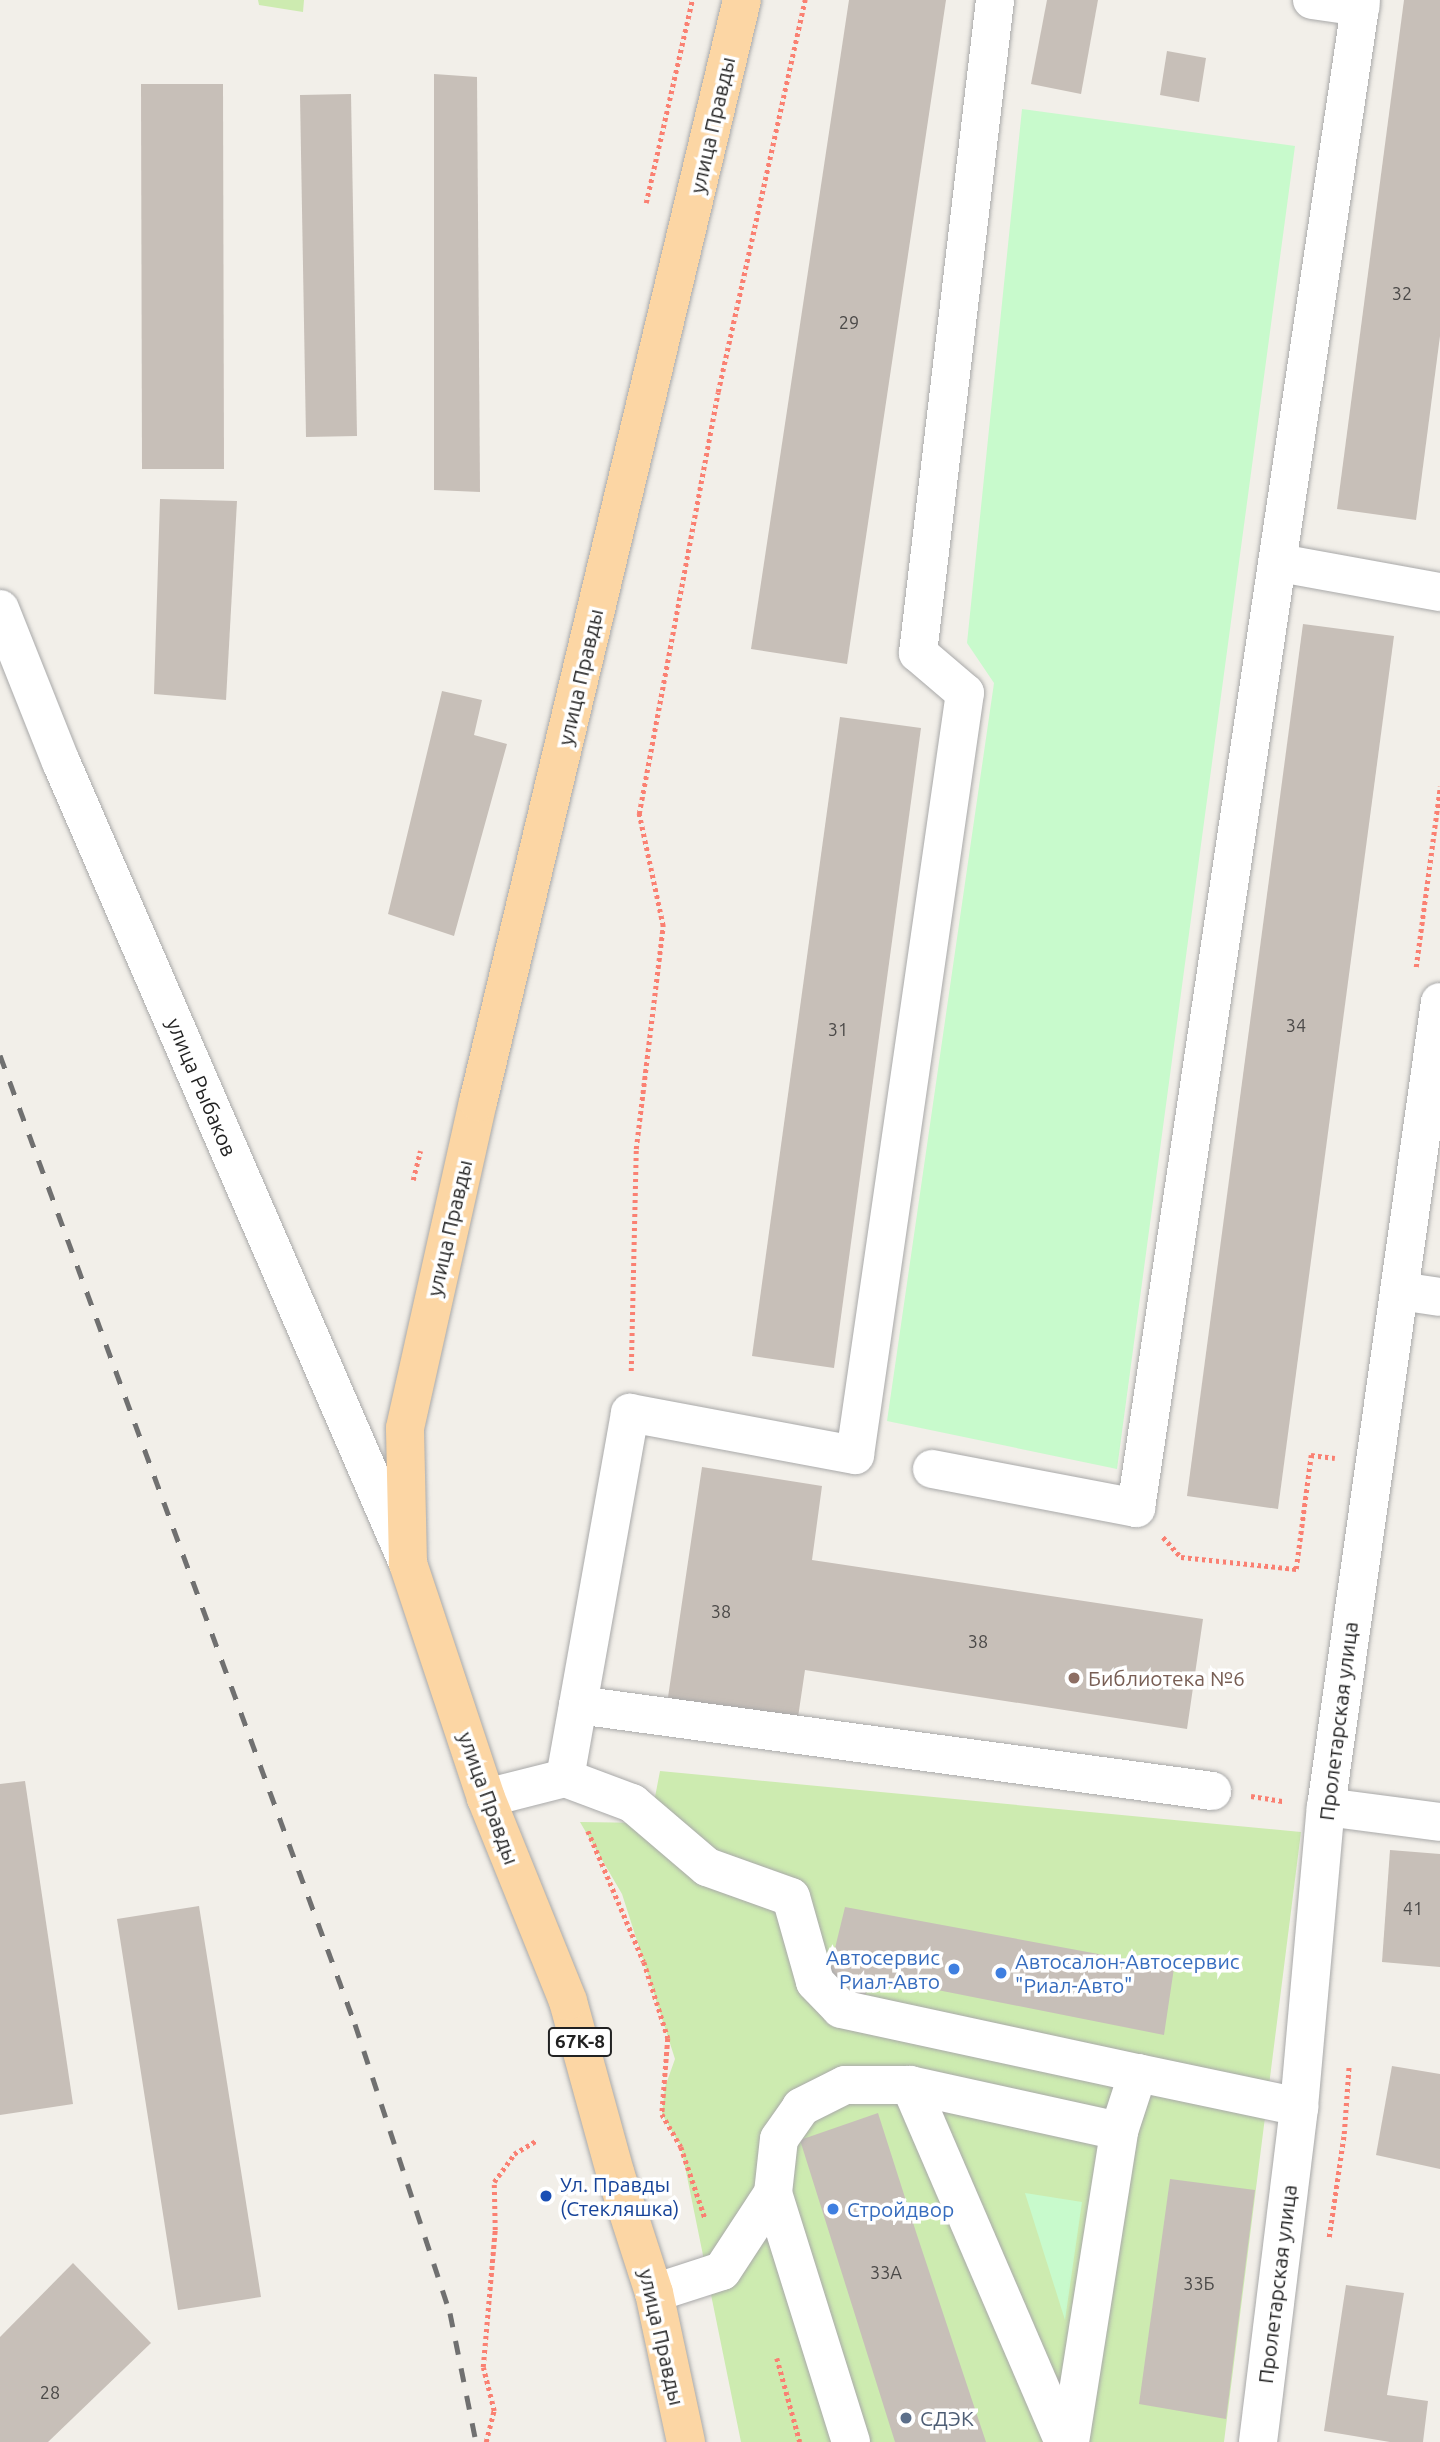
<!DOCTYPE html>
<meta charset="utf-8">
<style>
body{margin:0}
#map{position:relative;width:1440px;height:2442px;overflow:hidden;background:#f2efe9;font-family:Ubuntu,sans-serif}
div>[style]{position:absolute}
.grass>*{inset:0;background:#cdebb0}
.park>*{inset:0;background:#c8facc}
.building>*{inset:0;background:#c7bfb8}
.path>*{height:4.5px;margin-top:-2.25px;transform-origin:0;background:repeating-linear-gradient(90deg,#fa8072 0 3.5px,transparent 0 7px)}
.roads{filter:drop-shadow(0 0 2px #a9a9a9) drop-shadow(0 0 2px #a9a9a9)}
.minor>*{height:38px;margin:-19px;padding:0 19px;transform-origin:19px;border-radius:19px;background:#fff}
.major>*{height:38px;margin:-19px;padding:0 19px;transform-origin:19px;border-radius:19px;background:#fcd6a4}
.rail>*{height:5px;margin-top:-2.5px;transform-origin:0;background:repeating-linear-gradient(90deg,#707070 0 14px,transparent 0 28px)}
.dots>*{width:19px;height:19px;translate:-50% -50%;box-sizing:border-box;border:4px solid #fff;border-radius:50%}
span{translate:-50% -50%;white-space:nowrap;text-align:center;line-height:1.15;-webkit-text-stroke:7px #fff;paint-order:stroke}
.number-label{font-size:18px;color:#4b4948}
.number-label span{-webkit-text-stroke-width:0}
.shield-label span{padding:2px 5px;background:#fff;border:2px solid;border-radius:5px;-webkit-text-stroke-width:0}
.shield-label{font-size:19px;color:#222;font-weight:700}
.street-label{font-size:21px;color:#222}
.education-label{font-size:21px;color:#785e54}
.left{translate:0 -50%;text-align:left}
.shop-label{font-size:21px;color:#366cbe}
.right{translate:-100% -50%;text-align:right}
.transit-label{font-size:21px;color:#164399}
.service-label{font-size:21px;color:#4e5e75}
</style>
<div id="map">
<div class="grass">
<div style="clip-path:polygon(258px 0,304px 0,303px 12px,259px 5px)"></div>
<div style="clip-path:polygon(660px 1771px,1301px 1832px,1224px 2442px,741px 2442px,681px 2147px,662px 2114px,665px 2087px,675px 2059px,622px 1894px,580px 1822px,650px 1823px)"></div>
</div>
<div class="park">
<div style="clip-path:polygon(1022px 109px,1295px 146px,1117px 1469px,887px 1421px,994px 683px,967px 643px)"></div>
<div style="clip-path:polygon(1025px 2193px,1082px 2202px,1065px 2320px)"></div>
</div>
<div class="building">
<div style="clip-path:polygon(849px 0,946px 0,847px 664px,751px 649px)"></div>
<div style="clip-path:polygon(1047px 0,1098px 0,1081px 94px,1031px 84px)"></div>
<div style="clip-path:polygon(1404px 0,1440px 0,1440px 336px,1416px 520px,1337px 509px)"></div>
<div style="clip-path:polygon(1167px 51px,1206px 58px,1199px 102px,1160px 95px)"></div>
<div style="clip-path:polygon(434px 74px,477px 77px,480px 492px,434px 490px)"></div>
<div style="clip-path:polygon(141px 84px,223px 84px,224px 469px,142px 469px)"></div>
<div style="clip-path:polygon(351px 94px,357px 436px,306px 437px,300px 95px)"></div>
<div style="clip-path:polygon(160px 499px,237px 501px,226px 700px,154px 694px)"></div>
<div style="clip-path:polygon(1303px 624px,1394px 636px,1278px 1509px,1187px 1496px)"></div>
<div style="clip-path:polygon(442px 691px,482px 700px,474px 735px,507px 744px,454px 936px,388px 914px)"></div>
<div style="clip-path:polygon(840px 717px,921px 728px,834px 1368px,752px 1356px)"></div>
<div style="clip-path:polygon(702px 1467px,822px 1486px,812px 1560px,1203px 1619px,1187px 1729px,805px 1670px,797px 1724px,667px 1704px)"></div>
<div style="clip-path:polygon(25px 1781px,73px 2104px,0 2115px,0 1784px)"></div>
<div style="clip-path:polygon(1390px 1850px,1440px 1854px,1440px 1967px,1382px 1962px)"></div>
<div style="clip-path:polygon(199px 1906px,261px 2297px,178px 2310px,117px 1919px)"></div>
<div style="clip-path:polygon(845px 1907px,1174px 1968px,1164px 2035px,877px 1978px,864px 1996px,847px 1995px,828px 1977px)"></div>
<div style="clip-path:polygon(1392px 2066px,1440px 2074px,1440px 2169px,1376px 2155px)"></div>
<div style="clip-path:polygon(878px 2113px,916px 2232px,986px 2442px,895px 2442px,800px 2140px)"></div>
<div style="clip-path:polygon(1170px 2179px,1255px 2190px,1226px 2419px,1139px 2404px)"></div>
<div style="clip-path:polygon(73px 2263px,151px 2343px,48px 2442px,0 2442px,0 2337px)"></div>
<div style="clip-path:polygon(1346px 2285px,1404px 2293px,1387px 2395px,1428px 2401px,1423px 2442px,1390px 2442px,1324px 2431px)"></div>
</div>
<div class="path">
<div style="left:646px;top:203px;width:208px;rotate:-77.2deg"></div>
<div style="left:1416px;top:967px;width:182px;rotate:-82.4deg"></div>
<div style="left:413px;top:1180px;width:30px;rotate:-76deg"></div>
<div style="left:631px;top:1371px;width:222px;rotate:-88.7deg"></div>
<div style="left:636px;top:1149px;width:225px;rotate:-83.1deg"></div>
<div style="left:663px;top:926px;width:115px;rotate:-102.1deg"></div>
<div style="left:639px;top:814px;width:429px;rotate:-79.4deg"></div>
<div style="left:718px;top:392px;width:402px;rotate:-77.5deg"></div>
<div style="left:1163px;top:1537px;width:27px;rotate:48deg"></div>
<div style="left:1181px;top:1557px;width:116px;rotate:6deg"></div>
<div style="left:1296px;top:1569px;width:115px;rotate:-82.5deg"></div>
<div style="left:1311px;top:1455px;width:24px;rotate:7deg"></div>
<div style="left:1251px;top:1796px;width:33px;rotate:9deg"></div>
<div style="left:588px;top:1831px;width:142px;rotate:66.9deg"></div>
<div style="left:644px;top:1962px;width:80px;rotate:72.5deg"></div>
<div style="left:668px;top:2038px;width:76px;rotate:94.5deg"></div>
<div style="left:662px;top:2114px;width:38px;rotate:60deg"></div>
<div style="left:681px;top:2147px;width:75px;rotate:71.3deg"></div>
<div style="left:1329px;top:2237px;width:104px;rotate:-81.7deg"></div>
<div style="left:1344px;top:2134px;width:69px;rotate:-85.9deg"></div>
<div style="left:777px;top:2358px;width:87px;rotate:74.7deg"></div>
<div style="left:486px;top:2442px;width:32px;rotate:-76deg"></div>
<div style="left:494px;top:2411px;width:45px;rotate:-104deg"></div>
<div style="left:483px;top:2367px;width:138px;rotate:-85deg"></div>
<div style="left:495px;top:2230px;width:48px;rotate:-91.2deg"></div>
<div style="left:494px;top:2182px;width:34px;rotate:-54deg"></div>
<div style="left:514px;top:2154px;width:27px;rotate:-31deg"></div>
</div>
<div class="roads">
<div class="minor">
<div style="left:1312px;top:0;width:49px;rotate:8.3deg"></div>
<div style="left:1360px;top:7px;width:7px;rotate:-82deg"></div>
<div style="left:1280px;top:563px;width:163px;rotate:10.3deg"></div>
<div style="left:0;top:609px;width:165px;rotate:68.3deg"></div>
<div style="left:61px;top:762px;width:873px;rotate:66.58deg"></div>
<div style="left:1400px;top:1291px;width:40px;rotate:8.5deg"></div>
<div style="left:932px;top:1469px;width:208px;rotate:10.8deg"></div>
<div style="left:1136px;top:1508px;width:1518px;rotate:-81.51deg"></div>
<div style="left:578px;top:1705px;width:640px;rotate:7.72deg"></div>
<div style="left:565px;top:1778px;width:371px;rotate:-79.9deg"></div>
<div style="left:630px;top:1413px;width:229px;rotate:10.6deg"></div>
<div style="left:855px;top:1455px;width:770px;rotate:-81.79deg"></div>
<div style="left:965px;top:693px;width:62px;rotate:-139.6deg"></div>
<div style="left:918px;top:653px;width:658px;rotate:-83.27deg"></div>
<div style="left:486px;top:1798px;width:81px;rotate:-14.2deg"></div>
<div style="left:565px;top:1778px;width:72px;rotate:20.5deg"></div>
<div style="left:632px;top:1803px;width:99px;rotate:40.5deg"></div>
<div style="left:707px;top:1867px;width:89px;rotate:19.7deg"></div>
<div style="left:791px;top:1897px;width:88px;rotate:74.2deg"></div>
<div style="left:815px;top:1982px;width:37px;rotate:46deg"></div>
<div style="left:841px;top:2009px;width:304px;rotate:12.2deg"></div>
<div style="left:1326px;top:1807px;width:115px;rotate:7.5deg"></div>
<div style="left:910px;top:2085px;width:389px;rotate:66.7deg"></div>
<div style="left:654px;top:2293px;width:71px;rotate:-17.9deg"></div>
<div style="left:722px;top:2271px;width:93px;rotate:-56.8deg"></div>
<div style="left:851px;top:2442px;width:261px;rotate:-107.4deg"></div>
<div style="left:773px;top:2193px;width:54px;rotate:-83.7deg"></div>
<div style="left:779px;top:2139px;width:39px;rotate:-55deg"></div>
<div style="left:801px;top:2107px;width:49px;rotate:-26.6deg"></div>
<div style="left:845px;top:2085px;width:65px"></div>
<div style="left:910px;top:2085px;width:214px;rotate:12.4deg"></div>
<div style="left:1119px;top:2131px;width:61px;rotate:-71.9deg"></div>
<div style="left:1138px;top:2073px;width:165px;rotate:11.9deg"></div>
<div style="left:1070px;top:2442px;width:315px;rotate:-81deg"></div>
<div style="left:1258px;top:2442px;width:337px;rotate:-83deg"></div>
<div style="left:1299px;top:2107px;width:301px;rotate:-84.9deg"></div>
<div style="left:1326px;top:1807px;width:813px;rotate:-81.94deg"></div>
</div>
<div class="major">
<div style="left:686px;top:2442px;width:152px;rotate:-102.1deg"></div>
<div style="left:654px;top:2293px;width:127px;rotate:-107.9deg"></div>
<div style="left:615px;top:2172px;width:177px;rotate:-105.4deg"></div>
<div style="left:568px;top:2001px;width:219px;rotate:-112deg"></div>
<div style="left:486px;top:1798px;width:248px;rotate:-108.4deg"></div>
<div style="left:408px;top:1563px;width:135px;rotate:-91.3deg"></div>
<div style="left:405px;top:1428px;width:334px;rotate:-77.4deg"></div>
<div style="left:478px;top:1102px;width:1133px;rotate:-76.53deg"></div>
</div>
</div>
<div class="rail">
<div style="left:0;top:1055px;width:1032px;rotate:69.88deg"></div>
<div style="left:355px;top:2024px;width:304px;rotate:71.8deg"></div>
<div style="left:450px;top:2313px;width:132px;rotate:78.6deg"></div>
</div>
<div class="dots">
<div style="left:1074px;top:1678px;background:#8d6e63"></div>
<div style="left:954px;top:1969px;background:#3f7fe0"></div>
<div style="left:1001px;top:1973px;background:#3f7fe0"></div>
<div style="left:546px;top:2196px;background:#1a4fb4"></div>
<div style="left:833px;top:2209px;background:#3f7fe0"></div>
<div style="left:906px;top:2418px;background:#5c6f8a"></div>
</div>
<div class="number-label">
<span style="left:1402px;top:293px">32</span>
<span style="left:849px;top:322px">29</span>
<span style="left:1296px;top:1025px">34</span>
<span style="left:838px;top:1029px">31</span>
<span style="left:721px;top:1611px">38</span>
<span style="left:978px;top:1641px">38</span>
<span style="left:1413px;top:1908px">41</span>
<span style="left:886px;top:2272px">33А</span>
<span style="left:1199px;top:2283px">33Б</span>
<span style="left:50px;top:2392px">28</span>
</div>
<div class="shield-label">
<span style="left:580px;top:2042px">67К-8</span>
</div>
<div class="street-label">
<span style="left:712px;top:125px;rotate:-77deg">улица Правды</span>
<span style="left:580px;top:677px;rotate:-77deg">улица Правды</span>
<span style="left:202px;top:1087px;rotate:67deg">улица Рыбаков</span>
<span style="left:449px;top:1228px;rotate:-77deg">улица Правды</span>
<span style="left:1338px;top:1721px;rotate:-83deg">Пролетарская улица</span>
<span style="left:489px;top:1798px;rotate:70deg">улица Правды</span>
<span style="left:1277px;top:2284px;rotate:-83deg">Пролетарская улица</span>
<span style="left:662px;top:2337px;rotate:77deg">улица Правды</span>
</div>
<div class="education-label">
<span class="left" style="left:1088px;top:1678px">Библиотека №6</span>
</div>
<div class="shop-label">
<span class="right" style="left:940px;top:1969px">Автосервис<br>Риал-Авто</span>
<span class="left" style="left:1015px;top:1973px">Автосалон-Автосервис<br>"Риал-Авто"</span>
<span class="left" style="left:847px;top:2209px">Стройдвор</span>
</div>
<div class="transit-label">
<span class="left" style="left:560px;top:2196px">Ул. Правды<br>(Стекляшка)</span>
</div>
<div class="service-label">
<span class="left" style="left:920px;top:2418px">СДЭК</span>
</div>
</div>
